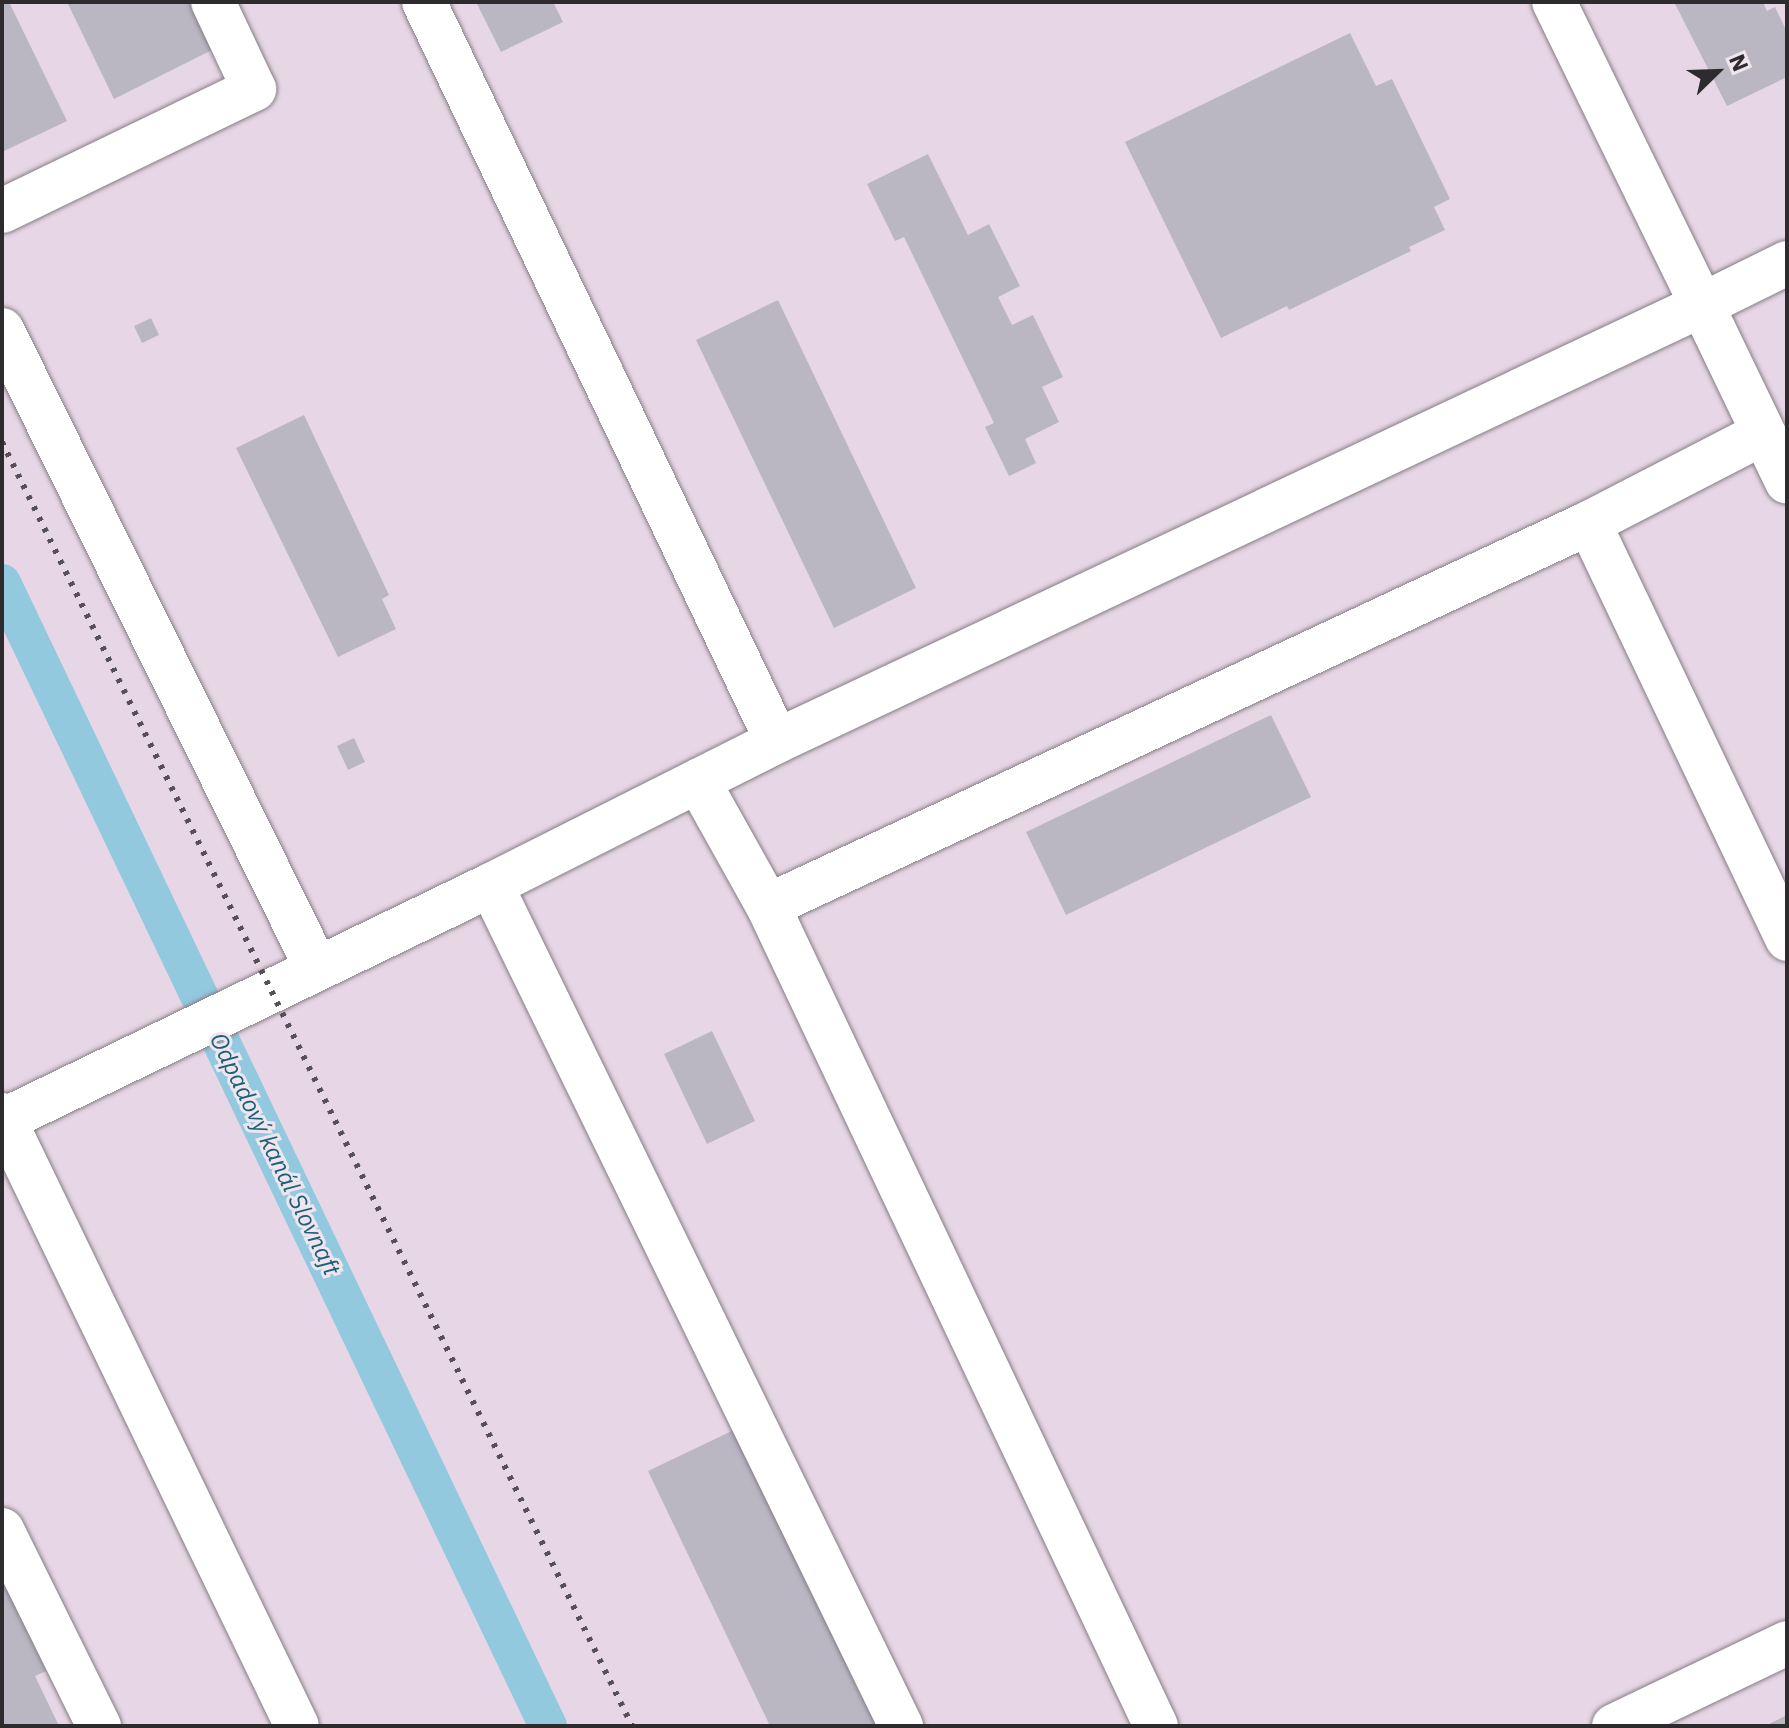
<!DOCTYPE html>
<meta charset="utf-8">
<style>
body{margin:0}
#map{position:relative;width:1789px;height:1728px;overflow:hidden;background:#efe5ee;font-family:"IBM Plex Sans",sans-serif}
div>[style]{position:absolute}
.built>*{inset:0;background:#e7d7e6}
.canal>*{height:38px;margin:-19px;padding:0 19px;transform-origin:19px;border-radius:19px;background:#92c9df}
.building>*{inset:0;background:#bab7c3}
.roads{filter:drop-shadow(0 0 2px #857d85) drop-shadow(0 0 2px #857d85)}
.minor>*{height:44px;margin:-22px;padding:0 22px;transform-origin:22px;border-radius:22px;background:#fff}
.rail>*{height:6px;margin-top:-3px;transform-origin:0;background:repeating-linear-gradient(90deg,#555055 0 4px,transparent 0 12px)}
span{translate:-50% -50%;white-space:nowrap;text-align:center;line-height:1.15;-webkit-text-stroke:6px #efe5ee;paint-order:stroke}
.water-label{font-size:24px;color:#1c6078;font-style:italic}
.frame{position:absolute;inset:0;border:4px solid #2e2b2e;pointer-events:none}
.north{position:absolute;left:1677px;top:32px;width:80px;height:80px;-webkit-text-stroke:6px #efe5ee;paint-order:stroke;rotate:67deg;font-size:22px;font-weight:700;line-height:32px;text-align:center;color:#2e2b2e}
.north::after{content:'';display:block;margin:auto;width:28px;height:36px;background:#2e2b2e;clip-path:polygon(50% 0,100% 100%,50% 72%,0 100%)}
</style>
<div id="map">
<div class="built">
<div style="clip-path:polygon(2px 2px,1787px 2px,1787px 1726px,2px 1726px)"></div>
</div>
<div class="canal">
<div style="left:2px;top:583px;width:1267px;rotate:64.47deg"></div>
</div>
<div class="building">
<div style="clip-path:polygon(2px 2px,9px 2px,67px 121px,2px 152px)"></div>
<div style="clip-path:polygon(67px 2px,189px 2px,212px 50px,114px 99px)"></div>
<div style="clip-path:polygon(476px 2px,553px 2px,563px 22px,501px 52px)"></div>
<div style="clip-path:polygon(1674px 2px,1763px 2px,1767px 11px,1775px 7px,1787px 32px,1787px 77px,1727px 106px)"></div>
<div style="clip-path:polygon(1350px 33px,1376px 86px,1392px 79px,1450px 199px,1434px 207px,1445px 230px,1409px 247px,1411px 251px,1289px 310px,1287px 306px,1221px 338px,1125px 142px)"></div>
<div style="clip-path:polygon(928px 154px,968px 235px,989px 224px,1020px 286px,998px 297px,1012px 325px,1033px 315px,1063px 377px,1042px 387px,1059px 422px,1025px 439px,1036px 463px,1009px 476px,985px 427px,994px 423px,904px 237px,895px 241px,867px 184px)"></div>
<div style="clip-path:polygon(778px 300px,916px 588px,834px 628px,696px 340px)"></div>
<div style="clip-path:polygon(151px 318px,159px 335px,142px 343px,134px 326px)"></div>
<div style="clip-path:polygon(304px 415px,389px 595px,382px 599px,396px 629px,338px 657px,236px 448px)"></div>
<div style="clip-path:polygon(1271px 715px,1311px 797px,1066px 915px,1026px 832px)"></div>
<div style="clip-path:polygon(354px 738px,365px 762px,348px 770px,337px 746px)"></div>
<div style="clip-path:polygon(712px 1031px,755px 1121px,707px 1144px,664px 1054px)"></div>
<div style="clip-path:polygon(736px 1429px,878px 1726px,770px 1726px,648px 1471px)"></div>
<div style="clip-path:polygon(2px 1579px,46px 1671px,35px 1676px,58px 1724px,54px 1726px,2px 1726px)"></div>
<div style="clip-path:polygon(1787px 1715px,1787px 1726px,1765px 1726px)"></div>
</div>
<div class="roads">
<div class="minor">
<div style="left:424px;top:2px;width:819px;rotate:64.47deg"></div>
<div style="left:1554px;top:2px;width:337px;rotate:64deg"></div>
<div style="left:1702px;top:305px;width:95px;rotate:-26.3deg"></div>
<div style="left:2px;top:211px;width:280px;rotate:-25.8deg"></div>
<div style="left:254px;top:89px;width:96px;rotate:-115.2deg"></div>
<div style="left:2px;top:330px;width:712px;rotate:63.76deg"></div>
<div style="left:1589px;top:523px;width:461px;rotate:64.5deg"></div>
<div style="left:698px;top:781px;width:143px;rotate:60.8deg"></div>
<div style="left:768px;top:906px;width:907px;rotate:64.68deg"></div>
<div style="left:491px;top:885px;width:936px;rotate:64.01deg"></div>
<div style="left:768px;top:906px;width:906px;rotate:-25.01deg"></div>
<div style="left:1589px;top:523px;width:196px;rotate:-27.3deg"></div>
<div style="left:2px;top:1115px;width:678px;rotate:64.23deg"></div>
<div style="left:2px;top:1121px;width:543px;rotate:-25.76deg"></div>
<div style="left:491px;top:885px;width:320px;rotate:-26.7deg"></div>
<div style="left:777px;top:741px;width:1023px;rotate:-25.24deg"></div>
<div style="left:1702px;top:305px;width:196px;rotate:64.3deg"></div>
<div style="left:2px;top:1530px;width:219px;rotate:63.7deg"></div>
<div style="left:1614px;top:1726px;width:192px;rotate:-25.6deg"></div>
</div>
</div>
<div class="rail">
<div style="left:2px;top:442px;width:1430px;rotate:63.86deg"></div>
</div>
<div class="water-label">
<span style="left:275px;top:1154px;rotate:64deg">Odpadový kanál Slovnaft</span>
</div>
<div class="frame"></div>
<div class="north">N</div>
</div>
